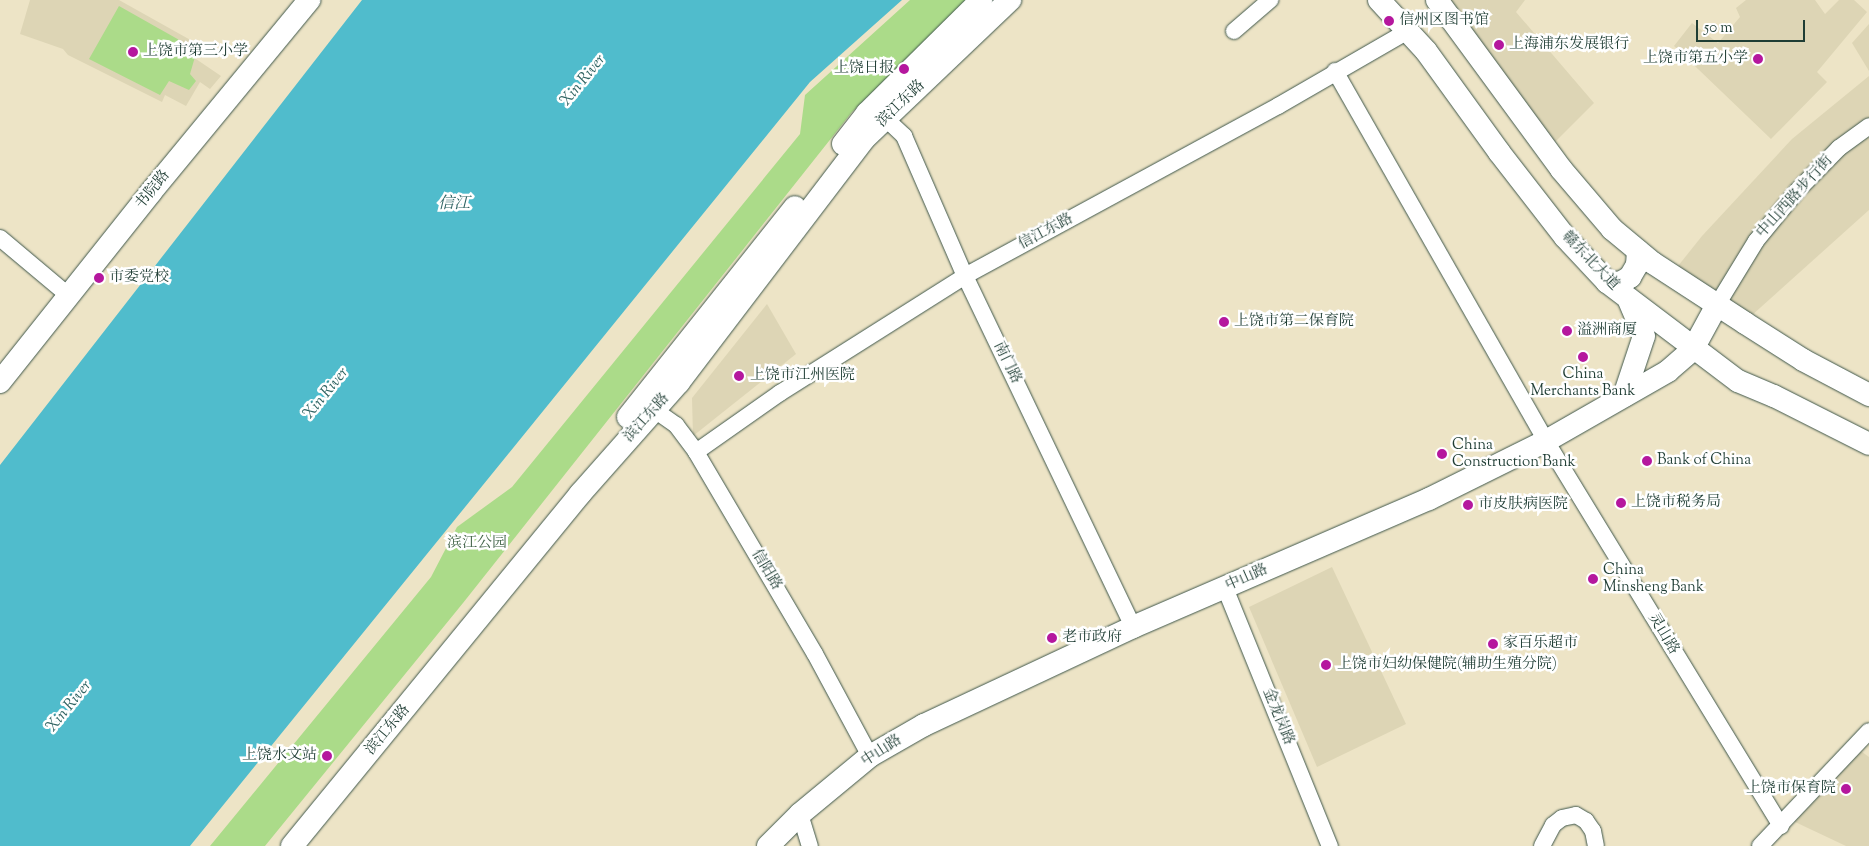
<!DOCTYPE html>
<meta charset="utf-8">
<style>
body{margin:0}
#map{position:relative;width:1869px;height:846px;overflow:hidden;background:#ede4c6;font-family:"Sorts Mill Goudy","Noto Serif SC",serif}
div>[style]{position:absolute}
.built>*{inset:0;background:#ddd5b5}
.green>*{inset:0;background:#abdb89}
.water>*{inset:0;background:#50bccc}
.roads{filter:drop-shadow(0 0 1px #3e564a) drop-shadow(0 0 1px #3e564a)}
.street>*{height:16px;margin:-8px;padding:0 8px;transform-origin:8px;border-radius:8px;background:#fff}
.secondary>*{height:22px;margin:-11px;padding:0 11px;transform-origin:11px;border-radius:11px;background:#fff}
.dots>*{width:14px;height:14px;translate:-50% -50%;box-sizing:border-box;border:2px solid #fff;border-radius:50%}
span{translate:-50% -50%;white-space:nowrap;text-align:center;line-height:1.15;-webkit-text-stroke:5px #fff;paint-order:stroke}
.poi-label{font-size:15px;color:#1f3d34}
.left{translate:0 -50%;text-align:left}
.right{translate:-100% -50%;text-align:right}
.street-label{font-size:15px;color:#1f3d34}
.park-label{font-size:15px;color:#426449}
.water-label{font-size:16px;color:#2e6362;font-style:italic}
.scale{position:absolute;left:1696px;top:20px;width:109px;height:22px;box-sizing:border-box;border:2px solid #1f3d34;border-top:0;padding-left:6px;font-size:15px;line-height:18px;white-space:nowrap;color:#1f3d34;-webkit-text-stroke:4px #fff;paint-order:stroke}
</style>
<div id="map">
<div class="built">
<div style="clip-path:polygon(30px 0,119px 0,203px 47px,196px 59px,221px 76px,210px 89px,200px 82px,186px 106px,165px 95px,162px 102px,68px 55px,63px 49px,20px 34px)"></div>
<div style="clip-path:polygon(1444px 0,1525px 0,1516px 12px,1594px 103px,1554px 143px)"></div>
<div style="clip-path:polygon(1746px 0,1815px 0,1825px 14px,1839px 0,1854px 0,1867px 12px,1817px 72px,1827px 82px,1771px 139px,1674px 46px,1692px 23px,1718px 43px,1740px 17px,1736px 8px)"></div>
<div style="clip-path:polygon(1869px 24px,1869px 71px,1852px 43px)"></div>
<div style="clip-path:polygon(1869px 76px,1869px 210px,1751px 316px,1678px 266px,1702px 236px,1792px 139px)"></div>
<div style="clip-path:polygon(767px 304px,796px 354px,693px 436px,692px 398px)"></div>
<div style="clip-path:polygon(1332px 567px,1406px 724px,1317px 767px,1249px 607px)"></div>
<div style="clip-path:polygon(1858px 749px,1869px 757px,1869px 846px,1846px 846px,1793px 821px)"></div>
</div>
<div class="green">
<div style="clip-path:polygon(910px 0,968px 0,852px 112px,463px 603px,265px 846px,210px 846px,431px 577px,457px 527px,512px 487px,800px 134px,805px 95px)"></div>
<div style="clip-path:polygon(119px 6px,197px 50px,190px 74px,196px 81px,189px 90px,169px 81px,160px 95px,89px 59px)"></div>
</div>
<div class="water">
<div style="clip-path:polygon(362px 0,902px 0,810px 82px,190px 846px,0 846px,0 465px)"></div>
</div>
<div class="roads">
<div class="street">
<div style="left:1234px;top:31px;width:48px;rotate:-40.7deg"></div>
<div style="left:1335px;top:71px;width:426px;rotate:60.3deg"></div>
<div style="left:1546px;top:441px;width:451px;rotate:58.6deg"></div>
<div style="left:877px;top:114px;width:10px;rotate:29deg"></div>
<div style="left:886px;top:119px;width:25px;rotate:43deg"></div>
<div style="left:904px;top:136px;width:153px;rotate:66.5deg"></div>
<div style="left:965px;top:276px;width:389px;rotate:64.4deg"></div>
<div style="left:0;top:238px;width:90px;rotate:40deg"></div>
<div style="left:1717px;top:305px;width:75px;rotate:-58.6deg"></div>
<div style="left:1756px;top:241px;width:65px;rotate:-50.6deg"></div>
<div style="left:1797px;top:191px;width:60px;rotate:-45.7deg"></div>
<div style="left:1839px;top:148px;width:37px;rotate:-36deg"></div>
<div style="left:646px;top:404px;width:37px;rotate:35deg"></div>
<div style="left:676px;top:425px;width:34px;rotate:53deg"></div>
<div style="left:696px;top:452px;width:234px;rotate:59.5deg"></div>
<div style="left:815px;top:654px;width:116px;rotate:61.7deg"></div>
<div style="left:696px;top:452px;width:103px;rotate:-35.1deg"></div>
<div style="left:780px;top:393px;width:219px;rotate:-32.3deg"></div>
<div style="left:965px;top:276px;width:356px;rotate:-28.5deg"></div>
<div style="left:1278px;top:106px;width:150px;rotate:-30deg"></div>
<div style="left:1225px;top:588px;width:279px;rotate:67.9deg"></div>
<div style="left:800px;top:814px;width:34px;rotate:73deg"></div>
<div style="left:1542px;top:846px;width:24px;rotate:-62deg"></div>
<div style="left:1553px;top:825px;width:11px;rotate:-38deg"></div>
<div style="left:1562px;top:818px;width:14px;rotate:-12deg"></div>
<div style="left:1576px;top:815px;width:12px;rotate:31deg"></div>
<div style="left:1586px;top:821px;width:12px;rotate:55deg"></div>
<div style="left:1593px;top:831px;width:15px;rotate:79deg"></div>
<div style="left:1760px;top:846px;width:158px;rotate:-46.5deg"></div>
</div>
<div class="secondary">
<div style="left:1379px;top:0;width:69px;rotate:47.3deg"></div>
<div style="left:1426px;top:51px;width:125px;rotate:54.1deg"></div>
<div style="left:1499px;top:152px;width:108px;rotate:52.2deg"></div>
<div style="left:1565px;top:237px;width:62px;rotate:47deg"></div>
<div style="left:1607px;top:282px;width:164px;rotate:37.1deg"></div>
<div style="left:1738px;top:381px;width:39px;rotate:23deg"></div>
<div style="left:1774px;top:396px;width:106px;rotate:26.8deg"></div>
<div style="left:1437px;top:0;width:210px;rotate:53.7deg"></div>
<div style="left:1561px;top:169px;width:79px;rotate:49.6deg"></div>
<div style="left:1612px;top:229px;width:53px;rotate:39.7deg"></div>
<div style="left:1653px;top:263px;width:110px;rotate:33.1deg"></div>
<div style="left:1745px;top:323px;width:69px;rotate:32.5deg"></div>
<div style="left:1803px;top:360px;width:75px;rotate:27.9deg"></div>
<div style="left:843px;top:144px;width:39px;rotate:-52deg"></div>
<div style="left:867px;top:113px;width:161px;rotate:-44.7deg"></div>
<div style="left:1607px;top:282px;width:13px;rotate:4deg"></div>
<div style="left:1620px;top:283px;width:12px;rotate:-31deg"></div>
<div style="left:1630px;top:277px;width:14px;rotate:-60deg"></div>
<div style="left:1637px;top:265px;width:14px;rotate:-86deg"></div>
<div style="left:0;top:382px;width:243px;rotate:-51.5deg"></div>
<div style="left:151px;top:192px;width:249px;rotate:-50.5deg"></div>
<div style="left:1624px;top:396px;width:63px;rotate:-71.6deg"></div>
<div style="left:1644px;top:336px;width:38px;rotate:-113deg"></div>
<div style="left:628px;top:417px;width:268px;rotate:-51.5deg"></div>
<div style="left:292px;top:846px;width:455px;rotate:-50.7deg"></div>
<div style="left:580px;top:494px;width:149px;rotate:-48.5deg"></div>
<div style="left:679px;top:382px;width:305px;rotate:-52.7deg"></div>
<div style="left:864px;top:139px;width:202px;rotate:-43.6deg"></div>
<div style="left:768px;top:846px;width:45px;rotate:-45deg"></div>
<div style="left:800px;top:814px;width:91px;rotate:-39.6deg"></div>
<div style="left:870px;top:756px;width:62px;rotate:-29.9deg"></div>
<div style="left:924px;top:725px;width:231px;rotate:-25.1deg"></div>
<div style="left:1133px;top:627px;width:322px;rotate:-23.4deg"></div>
<div style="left:1429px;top:499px;width:131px;rotate:-26.4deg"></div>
<div style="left:1546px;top:441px;width:141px;rotate:-29.8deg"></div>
<div style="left:1668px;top:371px;width:33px;rotate:-41deg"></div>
<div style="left:1693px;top:349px;width:50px;rotate:-61.4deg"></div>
</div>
</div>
<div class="dots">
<div style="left:1389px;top:21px;background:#b5179e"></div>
<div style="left:1499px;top:45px;background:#b5179e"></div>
<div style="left:133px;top:52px;background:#b5179e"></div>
<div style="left:1758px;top:59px;background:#b5179e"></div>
<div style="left:904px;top:69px;background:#b5179e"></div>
<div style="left:99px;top:278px;background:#b5179e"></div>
<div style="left:1224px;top:322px;background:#b5179e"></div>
<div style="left:1567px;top:331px;background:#b5179e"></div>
<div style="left:1583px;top:357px;background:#b5179e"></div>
<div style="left:739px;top:376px;background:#b5179e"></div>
<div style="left:1442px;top:454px;background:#b5179e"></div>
<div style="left:1647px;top:461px;background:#b5179e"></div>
<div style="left:1621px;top:503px;background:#b5179e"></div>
<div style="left:1468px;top:505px;background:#b5179e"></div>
<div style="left:1593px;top:579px;background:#b5179e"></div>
<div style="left:1052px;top:638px;background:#b5179e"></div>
<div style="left:1493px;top:644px;background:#b5179e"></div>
<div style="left:1326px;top:665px;background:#b5179e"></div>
<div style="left:327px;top:756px;background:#b5179e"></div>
<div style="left:1846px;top:789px;background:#b5179e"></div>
</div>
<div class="poi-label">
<span class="left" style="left:1399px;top:21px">信州区图书馆</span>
<span class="left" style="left:1509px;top:45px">上海浦东发展银行</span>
<span class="left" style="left:143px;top:52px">上饶市第三小学</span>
<span class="right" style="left:1748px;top:59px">上饶市第五小学</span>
<span class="right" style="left:894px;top:69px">上饶日报</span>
<span class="left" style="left:109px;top:278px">市委党校</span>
<span class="left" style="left:1234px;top:322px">上饶市第二保育院</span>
<span class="left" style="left:1577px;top:331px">溢洲商厦</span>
<span style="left:1583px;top:383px">China<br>Merchants Bank</span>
<span class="left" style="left:750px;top:376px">上饶市江州医院</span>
<span class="left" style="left:1452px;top:454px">China<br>Construction Bank</span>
<span class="left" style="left:1657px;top:461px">Bank of China</span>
<span class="left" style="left:1631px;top:503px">上饶市税务局</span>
<span class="left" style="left:1478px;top:505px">市皮肤病医院</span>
<span class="left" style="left:1603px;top:579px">China<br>Minsheng Bank</span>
<span class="left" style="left:1062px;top:638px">老市政府</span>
<span class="left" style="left:1503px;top:644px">家百乐超市</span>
<span class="left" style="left:1337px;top:665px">上饶市妇幼保健院(辅助生殖分院)</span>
<span class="right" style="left:317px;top:756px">上饶水文站</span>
<span class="right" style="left:1836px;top:789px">上饶市保育院</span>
</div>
<div class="street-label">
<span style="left:901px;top:104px;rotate:-44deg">滨江东路</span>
<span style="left:153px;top:190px;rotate:-51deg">书院路</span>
<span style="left:1795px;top:197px;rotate:-48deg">中山西路步行街</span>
<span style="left:1046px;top:232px;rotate:-28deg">信江东路</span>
<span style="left:1590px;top:261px;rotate:46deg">赣东北大道</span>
<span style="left:1007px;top:363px;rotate:64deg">南门路</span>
<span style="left:647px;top:418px;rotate:-48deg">滨江东路</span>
<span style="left:766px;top:570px;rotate:59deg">信阳路</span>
<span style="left:1247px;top:578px;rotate:-24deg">中山路</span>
<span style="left:1663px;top:634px;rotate:59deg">灵山路</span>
<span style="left:1278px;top:717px;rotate:68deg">金龙岗路</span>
<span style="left:388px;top:730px;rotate:-50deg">滨江东路</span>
<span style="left:882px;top:751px;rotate:-33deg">中山路</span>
</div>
<div class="park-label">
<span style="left:477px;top:544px">滨江公园</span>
</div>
<div class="water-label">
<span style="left:584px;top:81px;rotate:-51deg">Xin River</span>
<span style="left:454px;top:205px">信江</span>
<span style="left:327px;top:394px;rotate:-51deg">Xin River</span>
<span style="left:70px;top:707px;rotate:-51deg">Xin River</span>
</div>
<div class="scale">50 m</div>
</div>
